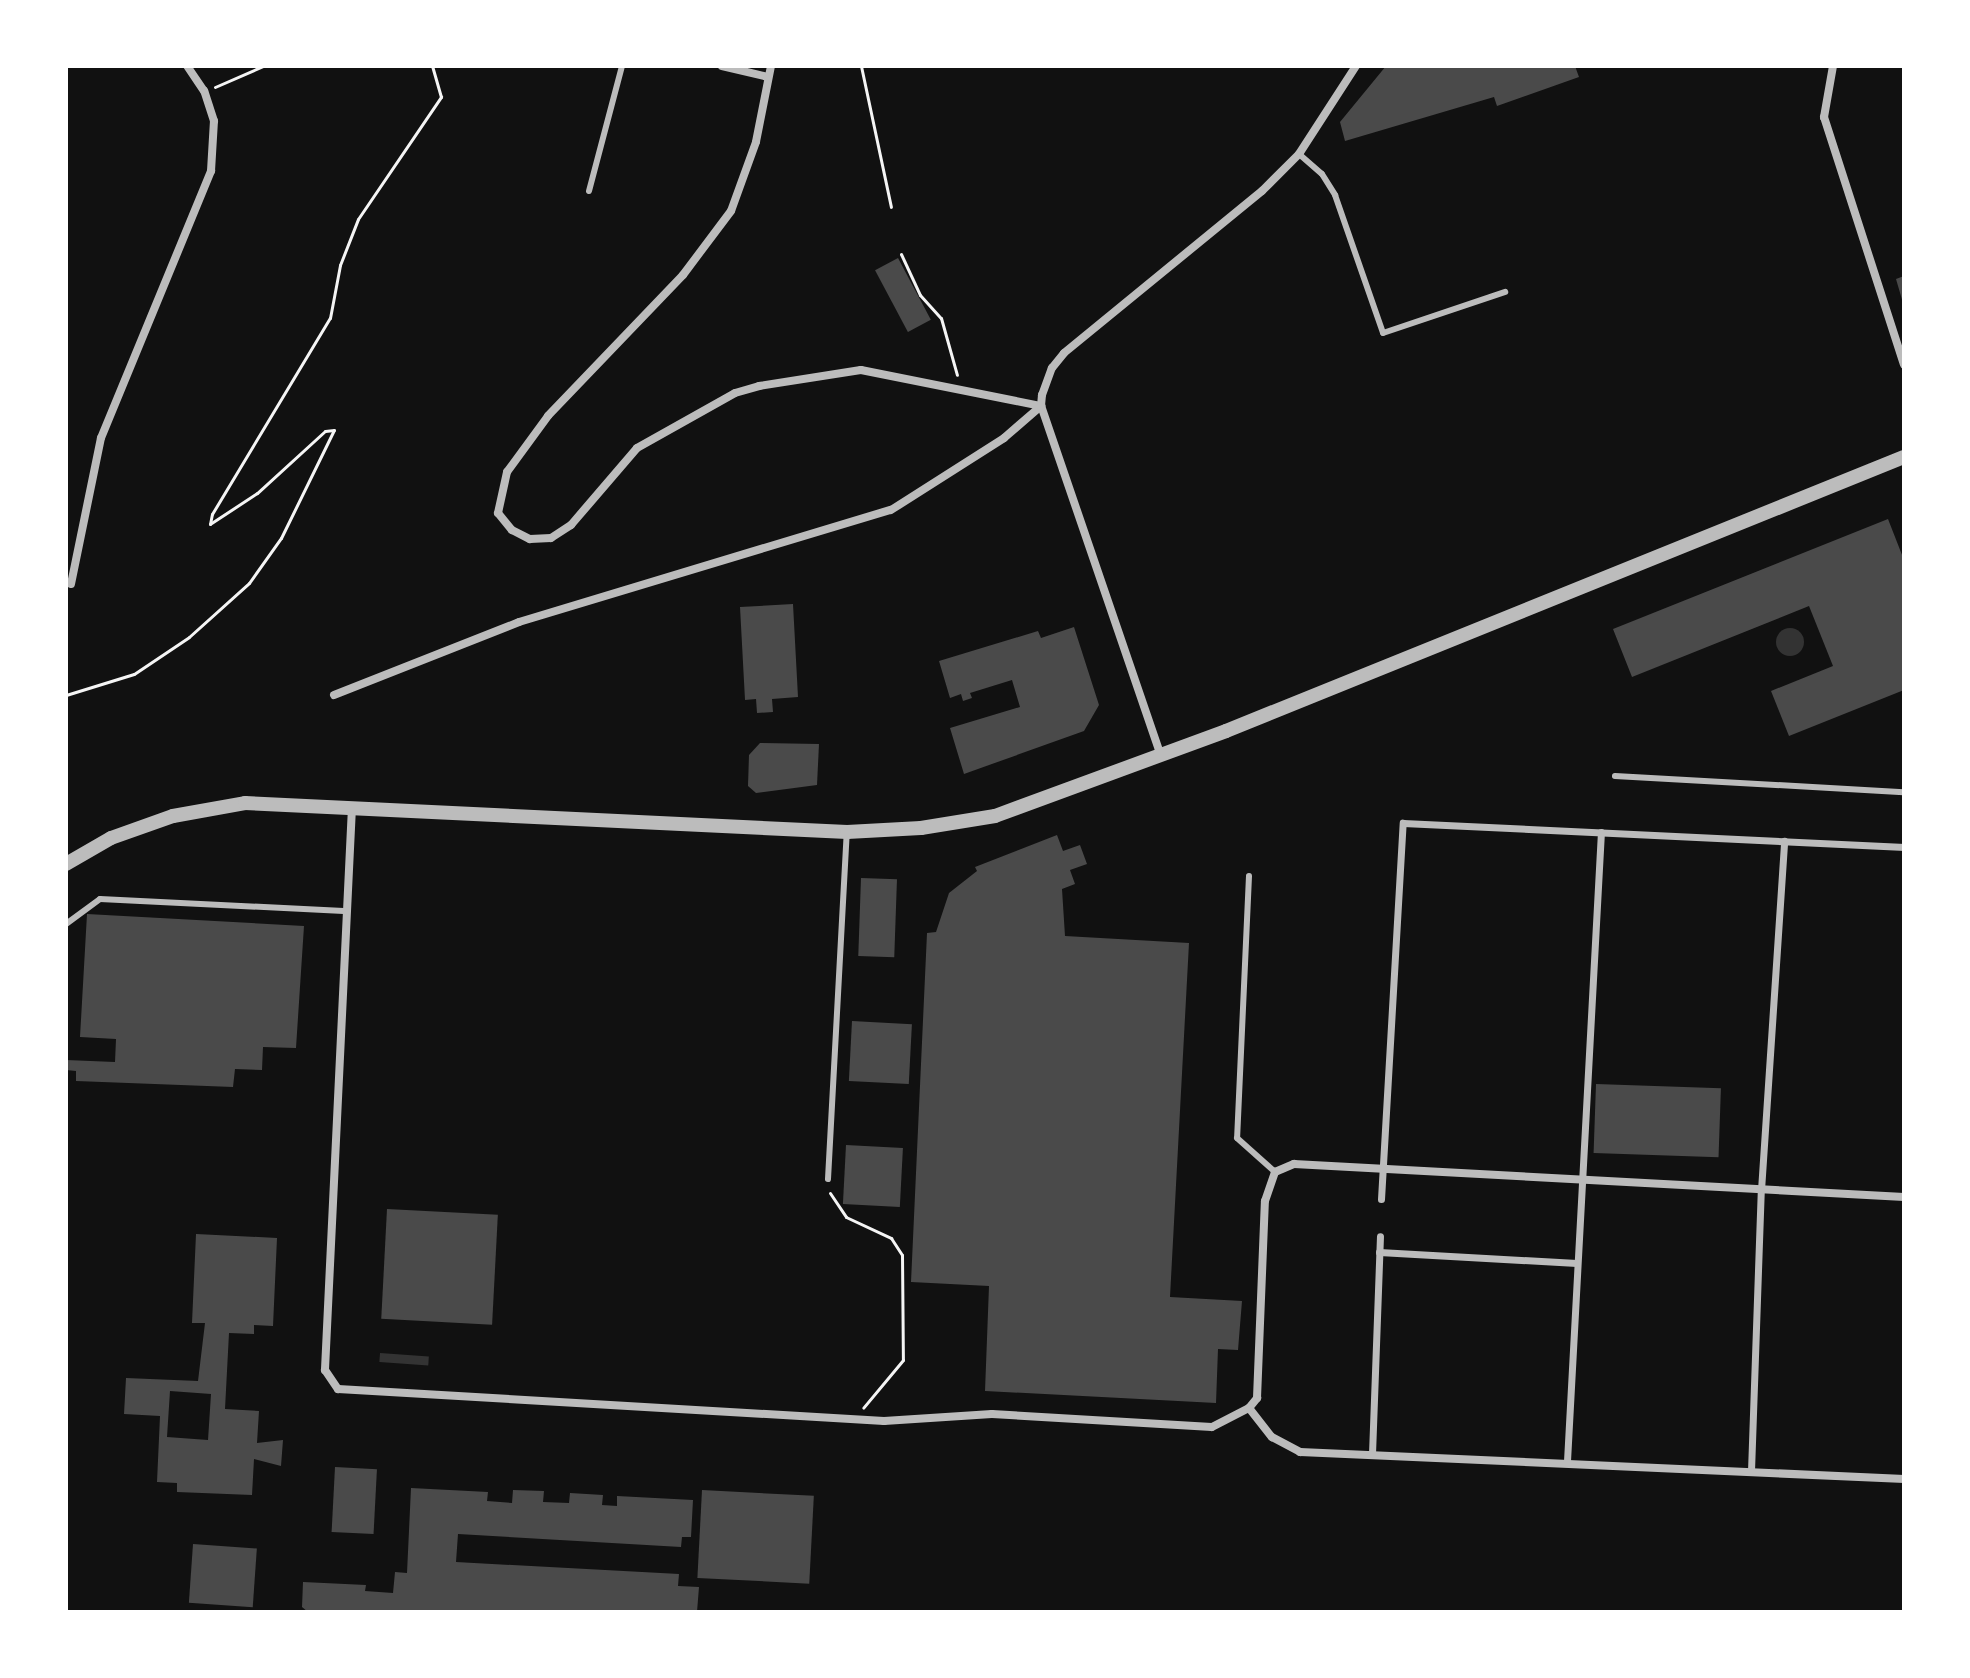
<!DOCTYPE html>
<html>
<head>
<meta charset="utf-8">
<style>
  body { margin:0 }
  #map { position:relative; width:1970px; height:1678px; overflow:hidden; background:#111; font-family:"Roboto Condensed",sans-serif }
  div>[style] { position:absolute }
  .water>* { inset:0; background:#333; transform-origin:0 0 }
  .round { border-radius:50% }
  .building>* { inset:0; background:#4a4a4a; transform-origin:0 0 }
  .path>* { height:3px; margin:-1.5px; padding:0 1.5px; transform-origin:1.5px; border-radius:1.5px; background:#f5f5f5 }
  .service>* { height:6px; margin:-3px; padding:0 3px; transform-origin:3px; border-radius:3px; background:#bcbcbc }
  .pedestrian>* { height:7px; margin:-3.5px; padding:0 3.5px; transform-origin:3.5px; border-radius:3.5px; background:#bcbcbc }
  .minor>* { height:8px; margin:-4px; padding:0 4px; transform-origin:4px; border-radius:4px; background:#bcbcbc }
  .tertiary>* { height:14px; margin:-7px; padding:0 7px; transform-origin:7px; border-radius:7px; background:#bcbcbc }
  span { translate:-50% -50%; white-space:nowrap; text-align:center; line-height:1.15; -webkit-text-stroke:6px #fff; paint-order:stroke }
  .frame { position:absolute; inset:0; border:68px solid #fff; pointer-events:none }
</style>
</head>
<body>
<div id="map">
  <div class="water">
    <div class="round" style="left:1776px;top:628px;width:28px;height:28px"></div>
    <div style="left:380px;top:1353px;width:49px;height:9px;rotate:4deg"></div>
  </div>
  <div class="building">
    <div style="clip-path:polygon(1386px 66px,1575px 66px,1579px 77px,1497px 106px,1494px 97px,1345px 141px,1340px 122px)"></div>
    <div style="left:898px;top:258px;width:70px;height:26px;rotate:62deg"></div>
    <div style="clip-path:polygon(1904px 276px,1904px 302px,1903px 303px,1896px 279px)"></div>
    <div style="clip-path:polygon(1888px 519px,1904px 560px,1904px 690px,1789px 736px,1771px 691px,1833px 666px,1809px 606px,1632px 677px,1613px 629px)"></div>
    <div style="clip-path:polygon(793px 604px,798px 697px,772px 699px,773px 712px,757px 713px,756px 699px,745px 700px,740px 607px)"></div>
    <div style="clip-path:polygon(1074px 627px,1099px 705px,1084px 731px,964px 774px,950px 728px,1020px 707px,1012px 680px,970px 693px,972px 698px,963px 701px,961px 694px,950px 698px,939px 661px,1038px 631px,1041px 638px)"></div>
    <div style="clip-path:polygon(760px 743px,819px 744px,817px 785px,756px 793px,748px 786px,749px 755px)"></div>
    <div style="clip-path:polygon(1057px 835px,1063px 851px,1080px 845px,1087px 864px,1070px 870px,1075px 884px,1062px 889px,1065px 936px,1189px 943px,1170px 1297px,1242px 1301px,1238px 1350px,1218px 1349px,1216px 1403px,985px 1391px,989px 1286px,911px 1282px,927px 933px,936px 932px,949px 893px,977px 871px,975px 867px)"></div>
    <div style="left:861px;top:878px;width:36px;height:78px;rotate:2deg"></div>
    <div style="clip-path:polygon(87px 914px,304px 926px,296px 1048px,263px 1047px,262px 1070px,235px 1069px,233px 1087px,76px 1081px,76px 1071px,66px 1070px,66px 1060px,115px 1062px,116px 1039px,80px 1037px)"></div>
    <div style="left:852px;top:1021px;width:60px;height:60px;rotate:3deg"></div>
    <div style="left:1596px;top:1084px;width:125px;height:69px;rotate:2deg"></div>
    <div style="left:846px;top:1145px;width:57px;height:59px;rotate:3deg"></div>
    <div style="left:387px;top:1209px;width:111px;height:110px;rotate:3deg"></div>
    <div style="clip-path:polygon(evenodd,196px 1234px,277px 1238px,273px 1326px,254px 1325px,254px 1334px,229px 1333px,225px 1409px,259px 1411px,257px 1443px,283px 1440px,281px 1466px,254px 1459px,252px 1495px,177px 1492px,177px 1483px,157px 1482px,160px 1416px,124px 1414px,126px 1378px,198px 1381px,205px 1323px,192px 1323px,196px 1234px,170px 1391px,211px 1394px,208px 1440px,167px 1437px,170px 1391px)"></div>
    <div style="left:335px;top:1467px;width:42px;height:65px;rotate:3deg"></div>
    <div style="clip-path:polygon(411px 1488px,488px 1492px,487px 1501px,512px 1503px,513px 1490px,544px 1491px,543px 1502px,569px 1503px,570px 1493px,603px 1495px,602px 1505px,617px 1506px,617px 1496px,693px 1500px,691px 1537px,682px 1537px,681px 1547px,458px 1534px,456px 1562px,679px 1574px,678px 1586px,699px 1587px,697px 1612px,308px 1612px,302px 1607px,303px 1582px,366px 1585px,365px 1591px,393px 1593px,395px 1572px,407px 1573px)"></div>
    <div style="left:702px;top:1490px;width:112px;height:88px;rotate:3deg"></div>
    <div style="left:193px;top:1544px;width:64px;height:59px;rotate:4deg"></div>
  </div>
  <div class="path">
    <div style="left:861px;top:66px;width:144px;rotate:78deg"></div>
    <div style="left:215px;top:87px;width:52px;rotate:-23.6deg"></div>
    <div style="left:901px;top:254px;width:45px;rotate:65.1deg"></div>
    <div style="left:920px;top:295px;width:31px;rotate:48deg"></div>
    <div style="left:941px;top:318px;width:59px;rotate:74.3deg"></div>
    <div style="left:66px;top:695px;width:71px;rotate:-17.2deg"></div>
    <div style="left:134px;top:674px;width:66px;rotate:-33.9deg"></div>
    <div style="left:189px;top:637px;width:81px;rotate:-42deg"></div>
    <div style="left:249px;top:583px;width:55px;rotate:-54.6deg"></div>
    <div style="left:281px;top:538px;width:120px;rotate:-63.9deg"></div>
    <div style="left:334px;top:430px;width:9px;rotate:174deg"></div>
    <div style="left:325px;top:431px;width:92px;rotate:137.6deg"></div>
    <div style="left:257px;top:493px;width:56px;rotate:146.6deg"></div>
    <div style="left:210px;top:524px;width:10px;rotate:-79deg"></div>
    <div style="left:212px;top:514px;width:229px;rotate:-59deg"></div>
    <div style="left:330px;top:318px;width:54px;rotate:-79.3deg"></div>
    <div style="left:340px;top:265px;width:49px;rotate:-68.6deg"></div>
    <div style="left:358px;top:219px;width:148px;rotate:-55.8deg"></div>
    <div style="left:441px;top:97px;width:32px;rotate:-106deg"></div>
    <div style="left:830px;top:1193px;width:29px;rotate:56deg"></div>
    <div style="left:846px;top:1217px;width:50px;rotate:25deg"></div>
    <div style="left:891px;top:1238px;width:20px;rotate:57deg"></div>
    <div style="left:902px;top:1255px;width:105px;rotate:89.5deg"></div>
    <div style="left:903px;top:1360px;width:62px;rotate:129.8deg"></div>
  </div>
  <div class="service">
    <div style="left:1299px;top:154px;width:30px;rotate:41deg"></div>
    <div style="left:1322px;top:174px;width:25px;rotate:58deg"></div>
    <div style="left:1335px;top:195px;width:146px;rotate:70.8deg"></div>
    <div style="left:1383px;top:333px;width:129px;rotate:-18.6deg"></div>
    <div style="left:589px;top:191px;width:129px;rotate:-75.2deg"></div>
    <div style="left:1615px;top:776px;width:289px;rotate:3.2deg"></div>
    <div style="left:1249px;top:876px;width:262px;rotate:92.6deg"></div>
    <div style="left:1237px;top:1138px;width:51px;rotate:41.8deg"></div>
    <div style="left:66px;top:924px;width:42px;rotate:-36.3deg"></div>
    <div style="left:100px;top:899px;width:244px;rotate:2.8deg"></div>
    <div style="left:828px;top:1179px;width:348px;rotate:-86.9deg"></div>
  </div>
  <div class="pedestrian">
    <div style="left:1381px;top:1199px;width:377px;rotate:-86.7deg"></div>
    <div style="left:1403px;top:823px;width:502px;rotate:2.74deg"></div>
    <div style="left:1379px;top:1252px;width:198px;rotate:3.2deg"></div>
    <div style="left:1372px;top:1454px;width:218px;rotate:-87.9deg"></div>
    <div style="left:1567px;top:1461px;width:630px;rotate:-86.91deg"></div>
    <div style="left:1751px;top:1471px;width:281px;rotate:-88deg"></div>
    <div style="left:1761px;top:1190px;width:350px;rotate:-86.2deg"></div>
  </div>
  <div class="minor">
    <div style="left:722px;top:66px;width:47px;rotate:13.4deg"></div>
    <div style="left:771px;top:66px;width:77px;rotate:101.2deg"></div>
    <div style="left:756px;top:142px;width:73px;rotate:109.9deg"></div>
    <div style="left:731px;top:211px;width:80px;rotate:126.9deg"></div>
    <div style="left:683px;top:275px;width:195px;rotate:133.8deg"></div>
    <div style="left:548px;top:416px;width:69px;rotate:126.2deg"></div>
    <div style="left:507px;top:472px;width:42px;rotate:102.4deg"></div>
    <div style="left:498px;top:513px;width:22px;rotate:51deg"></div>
    <div style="left:512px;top:530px;width:20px;rotate:27deg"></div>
    <div style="left:530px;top:539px;width:21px;rotate:-3deg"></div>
    <div style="left:551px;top:538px;width:24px;rotate:-33deg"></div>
    <div style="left:571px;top:525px;width:101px;rotate:-49.4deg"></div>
    <div style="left:637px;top:448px;width:112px;rotate:-29.3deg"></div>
    <div style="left:735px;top:393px;width:25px;rotate:-16deg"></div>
    <div style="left:759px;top:386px;width:103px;rotate:-8.9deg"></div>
    <div style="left:861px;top:370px;width:184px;rotate:11.3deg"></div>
    <div style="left:1833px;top:66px;width:52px;rotate:100deg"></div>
    <div style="left:1824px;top:117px;width:260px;rotate:72.1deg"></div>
    <div style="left:71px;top:584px;width:149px;rotate:-78.4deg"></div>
    <div style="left:101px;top:438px;width:289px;rotate:-67.6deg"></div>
    <div style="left:211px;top:171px;width:50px;rotate:-86.6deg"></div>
    <div style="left:214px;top:121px;width:32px;rotate:-108deg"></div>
    <div style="left:204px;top:91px;width:30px;rotate:-124deg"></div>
    <div style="left:334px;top:695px;width:199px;rotate:-21.5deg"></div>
    <div style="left:519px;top:622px;width:388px;rotate:-16.8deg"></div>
    <div style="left:891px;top:510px;width:134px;rotate:-32.5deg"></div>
    <div style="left:1004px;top:438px;width:49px;rotate:-40.9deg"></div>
    <div style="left:1161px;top:756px;width:370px;rotate:-108.9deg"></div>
    <div style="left:1041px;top:406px;width:11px;rotate:-85deg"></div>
    <div style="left:1042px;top:395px;width:29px;rotate:-70deg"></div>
    <div style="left:1052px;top:368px;width:19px;rotate:-51deg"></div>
    <div style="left:1064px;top:353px;width:256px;rotate:-39.3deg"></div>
    <div style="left:1262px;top:191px;width:52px;rotate:-45deg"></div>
    <div style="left:1299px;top:154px;width:105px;rotate:-57.1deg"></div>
    <div style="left:352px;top:807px;width:564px;rotate:92.75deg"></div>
    <div style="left:325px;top:1370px;width:23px;rotate:56deg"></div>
    <div style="left:338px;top:1389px;width:547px;rotate:3.35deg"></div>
    <div style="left:884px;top:1421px;width:108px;rotate:-3.7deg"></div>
    <div style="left:992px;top:1414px;width:220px;rotate:3.4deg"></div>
    <div style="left:1212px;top:1427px;width:42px;rotate:-27.2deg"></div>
    <div style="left:1249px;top:1408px;width:37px;rotate:52deg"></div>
    <div style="left:1272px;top:1437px;width:32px;rotate:28deg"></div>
    <div style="left:1300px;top:1452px;width:605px;rotate:2.56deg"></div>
    <div style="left:1249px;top:1408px;width:13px;rotate:-51deg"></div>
    <div style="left:1257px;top:1398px;width:197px;rotate:-87.7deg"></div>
    <div style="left:1265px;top:1201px;width:31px;rotate:-71deg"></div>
    <div style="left:1275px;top:1172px;width:21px;rotate:-23deg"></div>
    <div style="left:1294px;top:1164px;width:611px;rotate:3.1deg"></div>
  </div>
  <div class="tertiary">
    <div style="left:66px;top:864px;width:52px;rotate:-30deg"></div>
    <div style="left:111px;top:838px;width:66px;rotate:-19.5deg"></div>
    <div style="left:173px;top:816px;width:73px;rotate:-10.2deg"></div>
    <div style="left:245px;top:803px;width:603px;rotate:2.76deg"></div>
    <div style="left:847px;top:832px;width:74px;rotate:-3.1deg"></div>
    <div style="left:921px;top:828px;width:75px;rotate:-9.2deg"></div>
    <div style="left:995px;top:816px;width:246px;rotate:-20.2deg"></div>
    <div style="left:1226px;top:731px;width:731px;rotate:-22.01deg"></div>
  </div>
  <div class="frame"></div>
</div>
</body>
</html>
